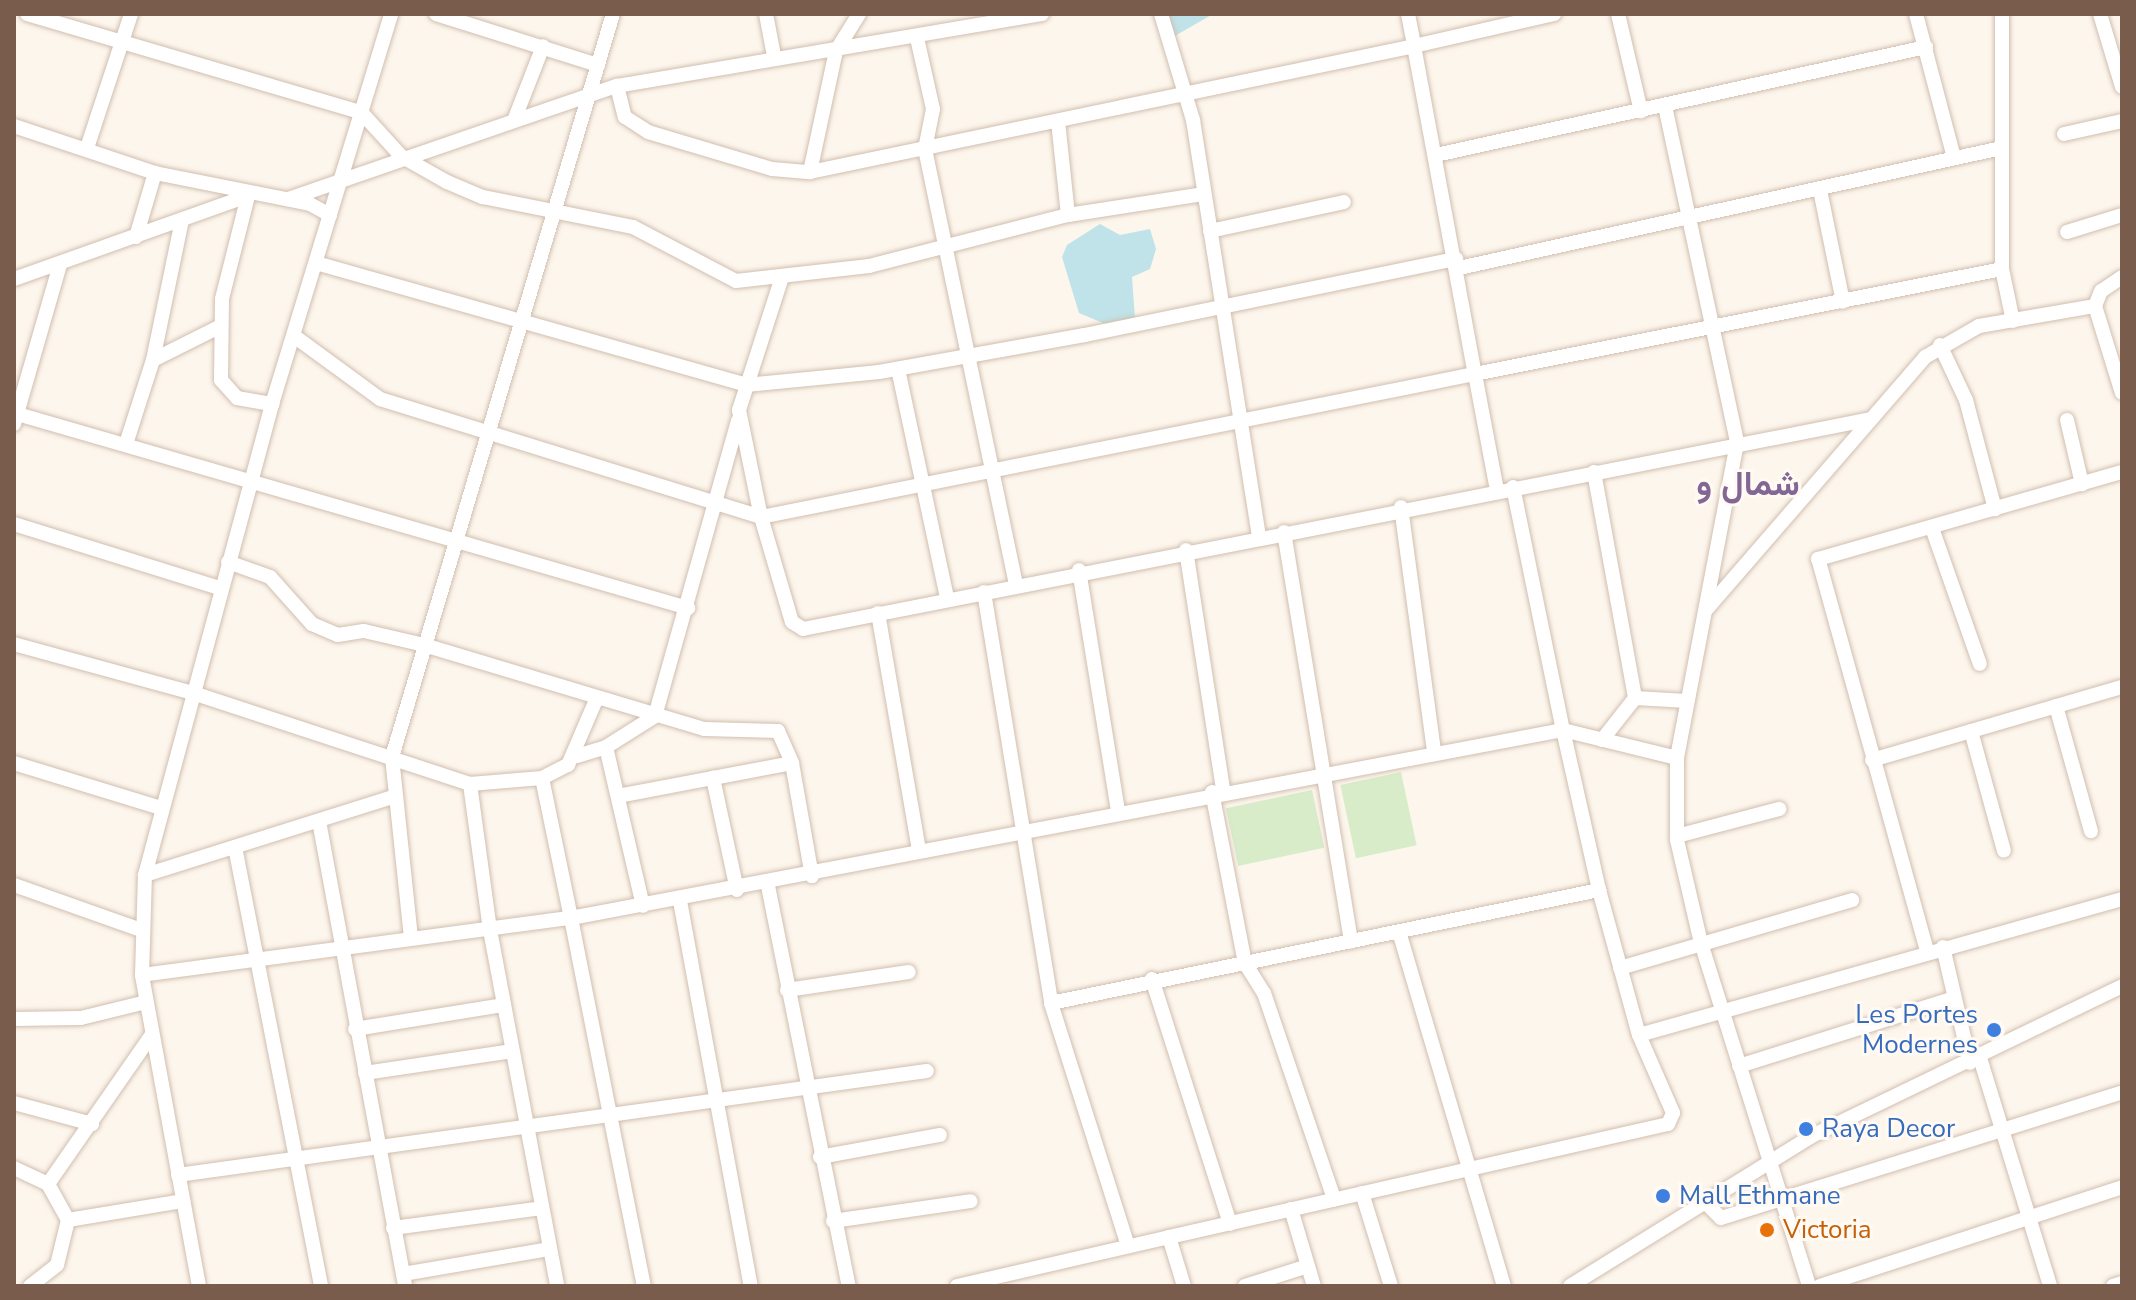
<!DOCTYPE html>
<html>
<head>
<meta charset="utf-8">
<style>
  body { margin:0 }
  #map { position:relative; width:2136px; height:1300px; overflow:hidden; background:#fdf6ec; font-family:"Nunito Sans",Vazirmatn,sans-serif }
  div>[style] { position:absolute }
  .green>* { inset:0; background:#d8ecc9; transform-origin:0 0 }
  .water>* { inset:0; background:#bfe3e8 }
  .roads { filter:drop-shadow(0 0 2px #d1beb0) drop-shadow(0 0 2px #d1beb0) }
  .minor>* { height:14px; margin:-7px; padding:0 7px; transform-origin:7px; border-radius:7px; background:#fff }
  .dots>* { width:22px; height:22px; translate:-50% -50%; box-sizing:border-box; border:4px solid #fffaf3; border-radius:50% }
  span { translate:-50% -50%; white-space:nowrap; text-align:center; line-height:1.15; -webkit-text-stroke:6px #fffaf3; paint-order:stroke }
  .shop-label { font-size:26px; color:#366cbe }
  .right { translate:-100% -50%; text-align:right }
  .left { translate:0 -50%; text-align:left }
  .food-label { font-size:26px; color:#c56008 }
  .district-label { font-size:34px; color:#846695; font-weight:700 }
  .frame { position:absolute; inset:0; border:16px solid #7a5c4d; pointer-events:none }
</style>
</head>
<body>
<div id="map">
  <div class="green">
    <div style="left:1401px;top:772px;width:75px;height:62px;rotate:78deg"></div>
    <div style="left:1312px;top:790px;width:59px;height:88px;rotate:78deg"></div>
  </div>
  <div class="water">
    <div style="clip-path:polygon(1164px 14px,1213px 14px,1173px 37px)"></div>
    <div style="clip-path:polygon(1100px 224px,1120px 235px,1150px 229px,1156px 249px,1150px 269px,1132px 277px,1135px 319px,1110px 326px,1079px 313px,1062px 257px,1067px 245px)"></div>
  </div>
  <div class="roads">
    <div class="minor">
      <div style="left:27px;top:14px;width:348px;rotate:16.4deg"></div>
      <div style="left:361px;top:112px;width:59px;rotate:47.7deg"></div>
      <div style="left:401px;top:156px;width:53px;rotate:29.5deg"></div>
      <div style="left:447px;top:182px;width:39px;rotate:23deg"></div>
      <div style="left:483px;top:197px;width:153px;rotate:11.3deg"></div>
      <div style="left:633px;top:227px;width:116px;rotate:27.7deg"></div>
      <div style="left:736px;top:281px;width:134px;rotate:-6.4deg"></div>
      <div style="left:869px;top:266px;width:205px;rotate:-14.4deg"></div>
      <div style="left:1068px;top:215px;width:94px;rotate:-96.1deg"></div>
      <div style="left:436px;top:14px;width:170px;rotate:17.5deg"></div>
      <div style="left:766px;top:14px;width:43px;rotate:79.2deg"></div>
      <div style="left:1161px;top:14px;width:111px;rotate:73.2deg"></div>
      <div style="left:1193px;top:120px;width:422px;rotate:81deg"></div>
      <div style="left:1408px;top:14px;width:33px;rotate:79deg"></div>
      <div style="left:1414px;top:46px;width:144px;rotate:-12.9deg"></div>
      <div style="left:1618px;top:14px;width:100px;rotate:76.7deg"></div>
      <div style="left:1916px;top:14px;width:149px;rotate:75.2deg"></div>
      <div style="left:2002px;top:14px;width:255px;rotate:90deg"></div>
      <div style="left:2002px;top:269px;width:53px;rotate:78.1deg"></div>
      <div style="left:2100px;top:14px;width:76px;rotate:73.2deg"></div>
      <div style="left:917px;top:38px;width:73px;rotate:77.3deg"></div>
      <div style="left:933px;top:109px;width:41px;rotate:101.3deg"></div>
      <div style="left:925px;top:149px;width:445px;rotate:78.2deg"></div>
      <div style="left:617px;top:86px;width:32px;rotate:76deg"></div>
      <div style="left:625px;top:117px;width:27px;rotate:33deg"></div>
      <div style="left:648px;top:132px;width:129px;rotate:16.6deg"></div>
      <div style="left:772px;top:169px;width:38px;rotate:5deg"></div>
      <div style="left:810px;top:172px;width:617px;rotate:-11.78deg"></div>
      <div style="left:1414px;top:46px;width:334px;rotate:79.5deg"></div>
      <div style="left:1475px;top:374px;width:537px;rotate:-11.27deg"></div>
      <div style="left:1665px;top:106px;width:345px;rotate:77.9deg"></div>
      <div style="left:1737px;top:443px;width:321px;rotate:100.8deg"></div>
      <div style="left:1677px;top:758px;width:82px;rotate:90deg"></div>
      <div style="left:1677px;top:840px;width:106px;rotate:76.9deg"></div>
      <div style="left:1701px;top:943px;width:360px;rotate:72.5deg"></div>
      <div style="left:515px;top:118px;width:77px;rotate:-68.7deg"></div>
      <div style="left:14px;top:126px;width:149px;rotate:18.4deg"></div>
      <div style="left:155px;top:173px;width:158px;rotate:11.3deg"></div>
      <div style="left:310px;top:204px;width:23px;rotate:29deg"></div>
      <div style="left:2064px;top:134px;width:59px;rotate:-12.6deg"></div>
      <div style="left:87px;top:148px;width:141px;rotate:-71.8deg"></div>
      <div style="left:1436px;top:155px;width:502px;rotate:-12.43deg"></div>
      <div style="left:810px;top:172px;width:124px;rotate:-77.9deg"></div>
      <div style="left:836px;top:51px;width:44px;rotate:-58.1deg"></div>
      <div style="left:1820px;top:190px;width:114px;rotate:78.4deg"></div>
      <div style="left:248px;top:196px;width:106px;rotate:104.2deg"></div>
      <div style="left:222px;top:299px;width:81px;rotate:90.7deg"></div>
      <div style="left:221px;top:380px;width:24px;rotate:48deg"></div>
      <div style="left:237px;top:398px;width:36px;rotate:10deg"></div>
      <div style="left:288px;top:199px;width:348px;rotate:-19deg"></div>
      <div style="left:617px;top:86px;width:431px;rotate:-9.6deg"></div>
      <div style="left:1068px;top:215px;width:138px;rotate:-8.8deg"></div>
      <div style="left:1210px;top:231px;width:137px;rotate:-12.2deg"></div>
      <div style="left:2067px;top:232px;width:58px;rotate:-17.2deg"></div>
      <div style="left:136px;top:237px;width:67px;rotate:-73.5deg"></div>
      <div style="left:316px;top:263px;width:447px;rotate:15.8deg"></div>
      <div style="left:746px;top:385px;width:134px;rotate:-5.6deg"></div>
      <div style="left:879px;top:372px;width:209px;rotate:-10.2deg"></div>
      <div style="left:1085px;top:335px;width:379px;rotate:-11.6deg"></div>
      <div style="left:1459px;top:268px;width:555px;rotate:-12.48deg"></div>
      <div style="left:782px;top:277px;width:140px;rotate:107.9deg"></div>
      <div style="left:739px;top:410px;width:109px;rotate:78.4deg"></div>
      <div style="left:761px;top:517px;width:728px;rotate:-11.33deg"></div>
      <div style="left:1475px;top:374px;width:118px;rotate:79.3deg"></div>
      <div style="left:2122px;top:277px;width:25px;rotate:146deg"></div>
      <div style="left:2101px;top:291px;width:16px;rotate:112deg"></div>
      <div style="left:2095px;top:306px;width:91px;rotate:72.8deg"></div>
      <div style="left:14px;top:279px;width:247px;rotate:-19.6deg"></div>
      <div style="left:294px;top:336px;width:107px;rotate:36.2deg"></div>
      <div style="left:380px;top:399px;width:399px;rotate:17.2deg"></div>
      <div style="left:761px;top:517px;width:109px;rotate:73.6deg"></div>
      <div style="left:792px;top:622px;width:13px;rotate:32deg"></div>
      <div style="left:803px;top:629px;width:1088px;rotate:-11.12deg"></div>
      <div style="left:1940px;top:345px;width:61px;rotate:64.7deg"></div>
      <div style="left:1966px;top:400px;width:113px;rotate:75.1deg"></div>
      <div style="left:153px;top:360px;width:143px;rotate:-78.3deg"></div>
      <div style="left:898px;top:369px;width:233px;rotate:77.9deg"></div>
      <div style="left:14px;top:413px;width:702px;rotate:16.14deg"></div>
      <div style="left:2067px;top:420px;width:66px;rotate:76.8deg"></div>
      <div style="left:14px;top:424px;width:166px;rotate:-73.9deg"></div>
      <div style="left:126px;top:444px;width:88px;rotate:-72.2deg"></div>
      <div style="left:153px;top:360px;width:76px;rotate:-26.6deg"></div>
      <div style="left:1594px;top:472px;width:230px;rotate:79.7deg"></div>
      <div style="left:1635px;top:698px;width:52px;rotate:3.3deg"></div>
      <div style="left:1513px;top:487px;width:248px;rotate:78.4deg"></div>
      <div style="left:1563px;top:730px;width:117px;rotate:13.8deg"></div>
      <div style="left:1401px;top:507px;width:246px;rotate:82.3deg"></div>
      <div style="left:14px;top:524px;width:216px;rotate:17.3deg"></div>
      <div style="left:1932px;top:528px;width:144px;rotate:70.6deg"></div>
      <div style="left:1284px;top:532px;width:415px;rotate:80.7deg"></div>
      <div style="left:1186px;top:550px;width:243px;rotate:81.2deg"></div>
      <div style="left:228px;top:562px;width:45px;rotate:19.7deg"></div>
      <div style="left:270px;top:577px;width:63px;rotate:48.2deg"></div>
      <div style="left:312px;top:624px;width:28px;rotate:23deg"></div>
      <div style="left:338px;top:635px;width:26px;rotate:-9deg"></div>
      <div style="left:364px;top:631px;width:62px;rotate:13.1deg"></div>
      <div style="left:424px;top:645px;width:292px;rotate:16.7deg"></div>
      <div style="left:704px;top:729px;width:74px;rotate:1.5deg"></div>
      <div style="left:778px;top:731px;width:35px;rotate:66deg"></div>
      <div style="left:792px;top:763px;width:115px;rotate:80deg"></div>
      <div style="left:1079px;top:570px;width:245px;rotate:80.8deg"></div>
      <div style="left:984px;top:592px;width:416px;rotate:80.7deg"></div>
      <div style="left:1706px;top:610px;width:335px;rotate:-49.1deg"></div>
      <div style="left:1925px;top:357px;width:62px;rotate:-29.9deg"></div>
      <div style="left:1979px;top:326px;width:118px;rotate:-9.8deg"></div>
      <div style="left:878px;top:613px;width:242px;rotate:80.2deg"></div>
      <div style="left:14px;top:644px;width:186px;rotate:15.3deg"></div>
      <div style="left:193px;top:693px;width:292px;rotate:18.2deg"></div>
      <div style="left:470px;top:784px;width:72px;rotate:-4.8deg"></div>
      <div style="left:542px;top:778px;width:29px;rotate:-27deg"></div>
      <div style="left:568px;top:765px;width:71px;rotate:-66.7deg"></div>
      <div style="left:2056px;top:706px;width:130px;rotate:74.4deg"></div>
      <div style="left:1971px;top:731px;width:124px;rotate:74.6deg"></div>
      <div style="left:1602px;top:740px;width:53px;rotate:-51.8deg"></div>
      <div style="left:606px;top:747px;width:163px;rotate:76.9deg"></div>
      <div style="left:577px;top:756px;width:30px;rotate:-17deg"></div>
      <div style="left:606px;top:747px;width:58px;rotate:-32.3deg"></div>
      <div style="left:655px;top:716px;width:307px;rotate:-74.3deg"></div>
      <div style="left:1872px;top:760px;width:260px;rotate:-16.3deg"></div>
      <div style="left:14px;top:763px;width:151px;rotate:17deg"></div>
      <div style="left:542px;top:778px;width:143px;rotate:78.3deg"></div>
      <div style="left:571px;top:918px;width:1010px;rotate:-10.73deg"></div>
      <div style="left:1563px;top:730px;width:164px;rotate:77.3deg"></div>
      <div style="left:470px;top:784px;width:147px;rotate:82.2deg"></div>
      <div style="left:490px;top:930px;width:362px;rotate:79.3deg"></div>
      <div style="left:1212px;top:792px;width:174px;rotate:79.1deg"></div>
      <div style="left:1245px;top:963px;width:36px;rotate:58deg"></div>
      <div style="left:1264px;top:993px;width:218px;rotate:71.2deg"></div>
      <div style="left:618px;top:796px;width:97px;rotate:-10.7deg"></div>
      <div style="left:319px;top:821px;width:473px;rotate:79.5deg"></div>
      <div style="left:1677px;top:836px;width:106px;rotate:-14.8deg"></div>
      <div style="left:235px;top:847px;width:447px;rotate:78.9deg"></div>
      <div style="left:145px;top:875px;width:263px;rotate:-17.5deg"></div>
      <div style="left:14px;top:885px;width:132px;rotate:19.5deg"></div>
      <div style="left:768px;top:886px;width:408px;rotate:78.6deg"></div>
      <div style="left:737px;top:890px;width:115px;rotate:-102.1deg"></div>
      <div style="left:713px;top:778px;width:80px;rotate:-10.8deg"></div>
      <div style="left:680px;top:901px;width:391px;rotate:79.6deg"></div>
      <div style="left:1400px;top:935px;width:366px;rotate:73.5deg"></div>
      <div style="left:411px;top:938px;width:182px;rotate:-96deg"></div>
      <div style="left:392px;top:757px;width:775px;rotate:-73.44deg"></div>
      <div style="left:1943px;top:947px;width:119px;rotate:76.9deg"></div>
      <div style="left:1927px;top:951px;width:407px;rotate:-105.5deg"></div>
      <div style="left:1818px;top:559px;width:316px;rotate:-16deg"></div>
      <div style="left:1620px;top:968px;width:242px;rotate:-16.3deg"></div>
      <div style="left:142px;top:975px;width:433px;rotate:-7.6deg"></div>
      <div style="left:571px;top:918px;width:375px;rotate:78.8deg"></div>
      <div style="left:1152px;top:979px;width:257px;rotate:72.3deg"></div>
      <div style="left:787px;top:990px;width:123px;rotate:-8.4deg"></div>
      <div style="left:14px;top:1019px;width:67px;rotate:-0.9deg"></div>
      <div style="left:81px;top:1018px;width:67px;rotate:-13.8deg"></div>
      <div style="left:355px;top:1029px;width:151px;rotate:-9.2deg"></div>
      <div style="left:1639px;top:1035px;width:502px;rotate:-15.73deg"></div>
      <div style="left:1980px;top:1058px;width:239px;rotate:72.9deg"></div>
      <div style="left:1739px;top:1066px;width:226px;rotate:-17.5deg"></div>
      <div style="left:365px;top:1073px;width:149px;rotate:-8.5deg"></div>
      <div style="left:14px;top:1103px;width:81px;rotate:15.1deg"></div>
      <div style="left:820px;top:1157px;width:122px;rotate:-10.4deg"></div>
      <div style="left:14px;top:1168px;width:38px;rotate:25deg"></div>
      <div style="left:48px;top:1184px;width:41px;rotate:60.9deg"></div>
      <div style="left:68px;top:1220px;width:46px;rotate:103.7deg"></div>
      <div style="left:57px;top:1265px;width:34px;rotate:142deg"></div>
      <div style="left:178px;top:1175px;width:756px;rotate:-7.91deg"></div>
      <div style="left:48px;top:1184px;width:180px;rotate:-55.2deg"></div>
      <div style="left:1362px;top:1193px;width:97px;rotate:72.7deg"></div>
      <div style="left:1703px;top:1200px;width:25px;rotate:45deg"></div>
      <div style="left:1721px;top:1218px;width:420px;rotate:-17.4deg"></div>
      <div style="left:1291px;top:1209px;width:80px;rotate:73.4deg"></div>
      <div style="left:68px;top:1220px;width:117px;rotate:-9.4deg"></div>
      <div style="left:833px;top:1221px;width:139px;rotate:-8.2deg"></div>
      <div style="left:393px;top:1228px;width:150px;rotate:-7.6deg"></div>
      <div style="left:1128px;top:1246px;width:255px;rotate:-107.6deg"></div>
      <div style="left:1051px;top:1003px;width:560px;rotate:-11.65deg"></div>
      <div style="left:1599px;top:890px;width:150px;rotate:74.6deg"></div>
      <div style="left:1639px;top:1035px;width:85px;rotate:66.4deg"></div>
      <div style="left:1673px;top:1113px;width:12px;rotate:114deg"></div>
      <div style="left:1668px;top:1124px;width:512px;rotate:167.24deg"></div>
      <div style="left:403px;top:1274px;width:149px;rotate:-9.7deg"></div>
      <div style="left:199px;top:1286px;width:316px;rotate:-100.4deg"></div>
      <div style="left:142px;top:975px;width:100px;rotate:-88.3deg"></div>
      <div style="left:145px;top:875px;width:488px;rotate:-74.9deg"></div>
      <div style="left:272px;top:404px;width:408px;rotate:-73deg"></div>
      <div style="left:957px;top:1286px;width:218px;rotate:-13deg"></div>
      <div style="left:1169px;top:1237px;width:51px;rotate:73deg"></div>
      <div style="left:1245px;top:1286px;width:66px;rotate:-17.6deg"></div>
      <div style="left:1570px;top:1286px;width:285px;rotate:-31.8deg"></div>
      <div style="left:1812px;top:1136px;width:344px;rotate:-25.8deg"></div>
      <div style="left:1820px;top:1286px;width:318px;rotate:-18.1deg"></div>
      <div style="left:2113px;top:1286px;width:9px;rotate:-18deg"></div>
    </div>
  </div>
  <div class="dots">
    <div style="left:1994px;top:1030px;background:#3f7fe0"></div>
    <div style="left:1806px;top:1129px;background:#3f7fe0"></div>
    <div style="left:1663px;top:1196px;background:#3f7fe0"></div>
    <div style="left:1767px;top:1230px;background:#e8710a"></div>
  </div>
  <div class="shop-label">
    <span class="right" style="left:1978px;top:1030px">Les Portes<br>Modernes</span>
    <span class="left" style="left:1822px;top:1129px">Raya Decor</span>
    <span class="left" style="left:1679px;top:1196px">Mall Ethmane</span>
  </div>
  <div class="food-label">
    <span class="left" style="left:1783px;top:1230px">Victoria</span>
  </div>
  <div class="district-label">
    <span style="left:1748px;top:485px">شمال و</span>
  </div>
  <div class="frame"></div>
</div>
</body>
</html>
